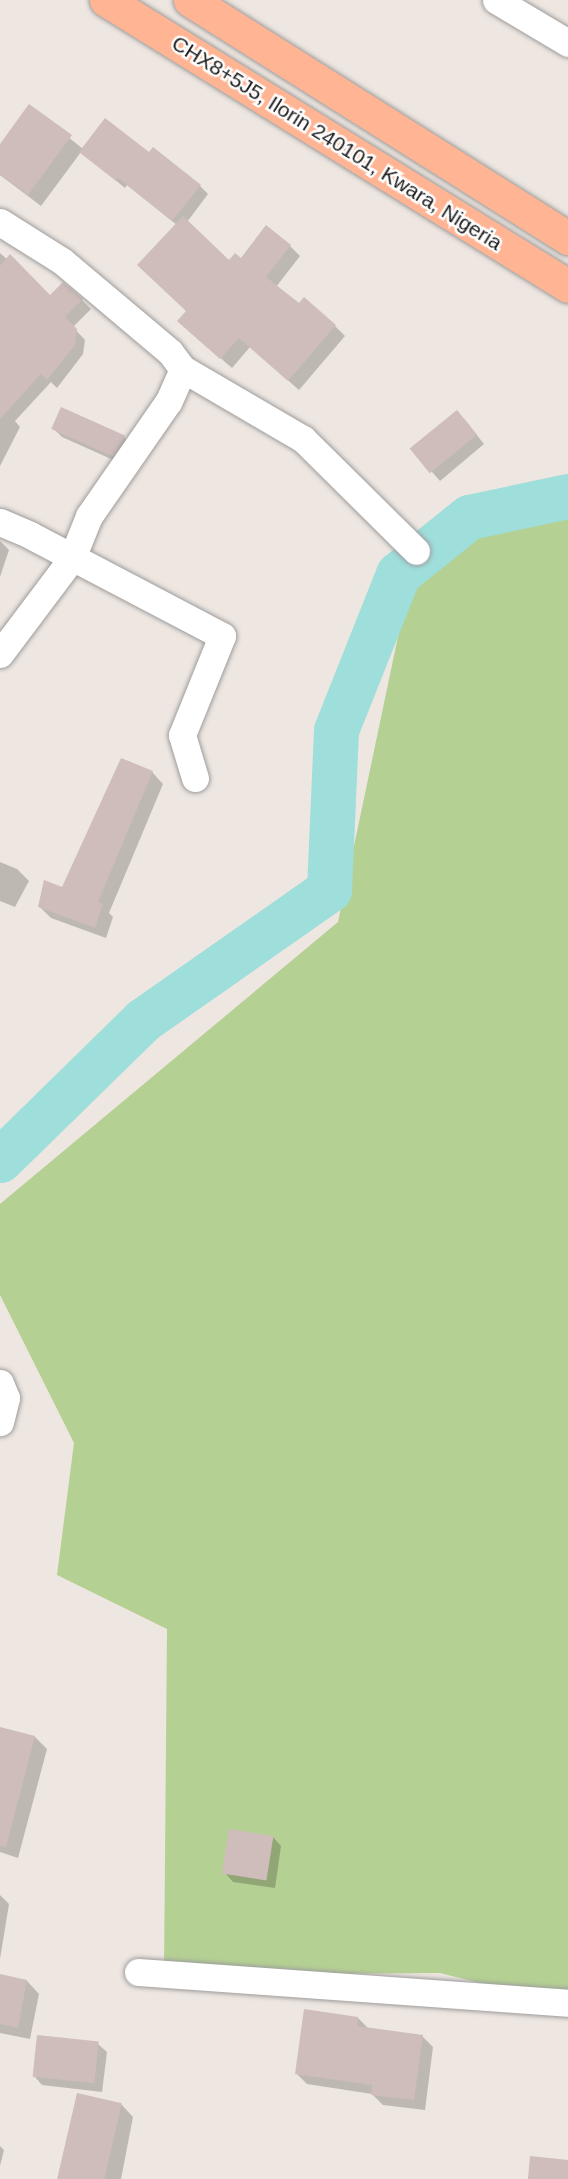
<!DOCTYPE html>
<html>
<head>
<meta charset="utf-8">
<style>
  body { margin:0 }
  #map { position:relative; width:568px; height:2179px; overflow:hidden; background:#eee6e0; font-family:Arial,sans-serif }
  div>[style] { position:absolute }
  .forest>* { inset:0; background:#b5d093 }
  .shadow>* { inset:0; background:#0003 }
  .river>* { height:45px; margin:-22.5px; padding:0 22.5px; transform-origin:22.5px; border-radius:22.5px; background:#9ededb }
  .building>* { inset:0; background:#cebdba; transform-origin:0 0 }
  .roads { filter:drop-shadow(0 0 2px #9d9d9d) drop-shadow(0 0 2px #9d9d9d) }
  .minor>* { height:27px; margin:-13.5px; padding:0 13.5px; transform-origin:13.5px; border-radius:13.5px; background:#fff }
  .primary>* { height:33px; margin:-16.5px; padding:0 16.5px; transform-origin:16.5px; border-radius:16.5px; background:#ffb494 }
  span { translate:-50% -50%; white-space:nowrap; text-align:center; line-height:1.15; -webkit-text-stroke:5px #fff; paint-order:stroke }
  .street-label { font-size:21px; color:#1c1c1c }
</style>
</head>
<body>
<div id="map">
  <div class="forest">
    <div style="clip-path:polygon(568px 505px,568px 2005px,440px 1973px,164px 1975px,167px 1629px,57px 1575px,74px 1443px,0 1295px,0 1204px,338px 922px,416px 551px)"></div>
  </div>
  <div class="shadow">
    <div style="clip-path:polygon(30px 106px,83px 149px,150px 154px,200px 186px,208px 194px,187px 222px,229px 262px,290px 246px,300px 256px,276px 287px,299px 305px,335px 326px,345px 336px,299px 390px,250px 347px,232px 368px,189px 331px,177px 225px,127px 185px,125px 188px,81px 152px,41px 206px,0 175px,0 147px)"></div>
    <div style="clip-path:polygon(0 253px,50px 297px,82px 300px,91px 309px,73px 327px,85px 340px,83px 354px,57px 388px,51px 382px,15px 421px,20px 427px,0 466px)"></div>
    <div style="clip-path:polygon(61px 409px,124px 437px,133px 446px,120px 463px,62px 437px,53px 428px)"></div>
    <div style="clip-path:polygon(465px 420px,484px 444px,440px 481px,412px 449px)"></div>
    <div style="clip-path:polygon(0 541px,9px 550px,0 577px)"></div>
    <div style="clip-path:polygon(152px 772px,163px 784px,109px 913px,113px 917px,106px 938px,51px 918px,40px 907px,63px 889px)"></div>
    <div style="clip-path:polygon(0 862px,17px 869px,29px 881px,15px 907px,0 901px)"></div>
    <div style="clip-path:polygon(0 1729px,35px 1737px,47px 1749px,18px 1858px,0 1852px)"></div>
    <div style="clip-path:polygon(273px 1837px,281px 1846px,275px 1888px,233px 1882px,225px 1873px)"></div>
    <div style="clip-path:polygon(0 1895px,9px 1904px,0 1959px)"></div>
    <div style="clip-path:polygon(0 1976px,27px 1981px,39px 1994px,30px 2039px,0 2033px)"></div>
    <div style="clip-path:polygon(358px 2018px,369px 2029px,422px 2036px,433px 2047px,425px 2110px,383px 2105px,372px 2094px,307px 2084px,296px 2073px)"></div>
    <div style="clip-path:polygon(98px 2044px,107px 2052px,102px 2092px,42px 2085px,34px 2076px)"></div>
    <div style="clip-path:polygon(121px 2104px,133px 2117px,121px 2179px,61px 2179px)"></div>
    <div style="clip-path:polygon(0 2146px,4px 2150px,0 2166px)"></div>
  </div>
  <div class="river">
    <div style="left:0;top:1160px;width:200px;rotate:-44.4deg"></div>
    <div style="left:143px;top:1020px;width:227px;rotate:-35deg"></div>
    <div style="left:329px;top:890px;width:160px;rotate:-87.5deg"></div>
    <div style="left:336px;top:730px;width:168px;rotate:-68.3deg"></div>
    <div style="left:398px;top:574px;width:91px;rotate:-38.8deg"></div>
    <div style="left:469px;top:517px;width:101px;rotate:-12deg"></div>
  </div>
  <div class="building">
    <div style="clip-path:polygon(29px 104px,72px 135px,28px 195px,0 174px,0 144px)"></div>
    <div style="clip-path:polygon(105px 118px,149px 152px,153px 147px,201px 185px,172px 221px,118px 178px,116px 181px,79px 152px)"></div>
    <div style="clip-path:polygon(183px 216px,229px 260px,235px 253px,241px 258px,266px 225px,291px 245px,266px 277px,299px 303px,304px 297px,336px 325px,288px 381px,239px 338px,220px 359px,177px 321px,186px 311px,137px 265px)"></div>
    <div style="clip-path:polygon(10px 254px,50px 295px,63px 282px,83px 299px,65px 317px,77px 329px,75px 345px,47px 380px,41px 374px,0 419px,0 266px)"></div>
    <div style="left:61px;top:407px;width:70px;height:24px;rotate:24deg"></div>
    <div style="left:457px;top:410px;width:32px;height:61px;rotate:51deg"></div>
    <div style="clip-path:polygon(121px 758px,153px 771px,98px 902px,103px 904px,95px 928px,38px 907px,44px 880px,62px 887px)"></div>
    <div style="clip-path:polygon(0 1727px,35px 1736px,6px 1847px,0 1846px)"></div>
    <div style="left:229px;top:1829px;width:45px;height:45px;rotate:9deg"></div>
    <div style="clip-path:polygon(0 1974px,27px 1980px,18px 2028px,0 2024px)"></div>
    <div style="clip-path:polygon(304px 2009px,358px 2017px,357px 2026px,423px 2035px,414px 2100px,371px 2095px,372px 2085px,295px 2074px)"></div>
    <div style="left:37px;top:2035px;width:62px;height:42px;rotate:6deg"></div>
    <div style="left:77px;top:2093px;width:46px;height:88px;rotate:13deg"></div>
    <div style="clip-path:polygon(530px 2156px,568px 2160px,568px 2179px,528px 2179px)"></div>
  </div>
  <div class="roads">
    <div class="minor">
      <div style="left:496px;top:0;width:84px;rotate:30.8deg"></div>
      <div style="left:0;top:222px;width:73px;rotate:32.2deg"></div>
      <div style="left:62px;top:261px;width:141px;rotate:40.1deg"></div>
      <div style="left:170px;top:352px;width:21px;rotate:53deg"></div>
      <div style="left:183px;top:369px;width:36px;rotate:114deg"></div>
      <div style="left:168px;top:402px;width:139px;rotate:124.7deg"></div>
      <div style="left:89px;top:516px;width:45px;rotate:112deg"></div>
      <div style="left:72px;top:558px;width:120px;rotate:126.9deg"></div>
      <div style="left:183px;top:369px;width:139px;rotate:30.3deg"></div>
      <div style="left:303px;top:439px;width:159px;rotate:44.7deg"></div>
      <div style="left:0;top:522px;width:33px;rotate:23deg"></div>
      <div style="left:30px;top:535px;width:217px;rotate:27.7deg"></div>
      <div style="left:222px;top:636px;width:107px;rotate:112deg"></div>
      <div style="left:182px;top:735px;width:45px;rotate:73.2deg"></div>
      <div style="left:0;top:1383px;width:16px;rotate:68deg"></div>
      <div style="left:6px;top:1398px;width:25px;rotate:104deg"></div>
      <div style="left:138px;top:1972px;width:431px;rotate:4.1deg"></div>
    </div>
    <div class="primary">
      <div style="left:106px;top:0;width:543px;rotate:31.76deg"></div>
      <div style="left:190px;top:0;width:447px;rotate:32.2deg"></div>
    </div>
  </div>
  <div class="street-label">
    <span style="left:337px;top:143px;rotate:32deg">CHX8+5J5, Ilorin 240101, Kwara, Nigeria</span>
  </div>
</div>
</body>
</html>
